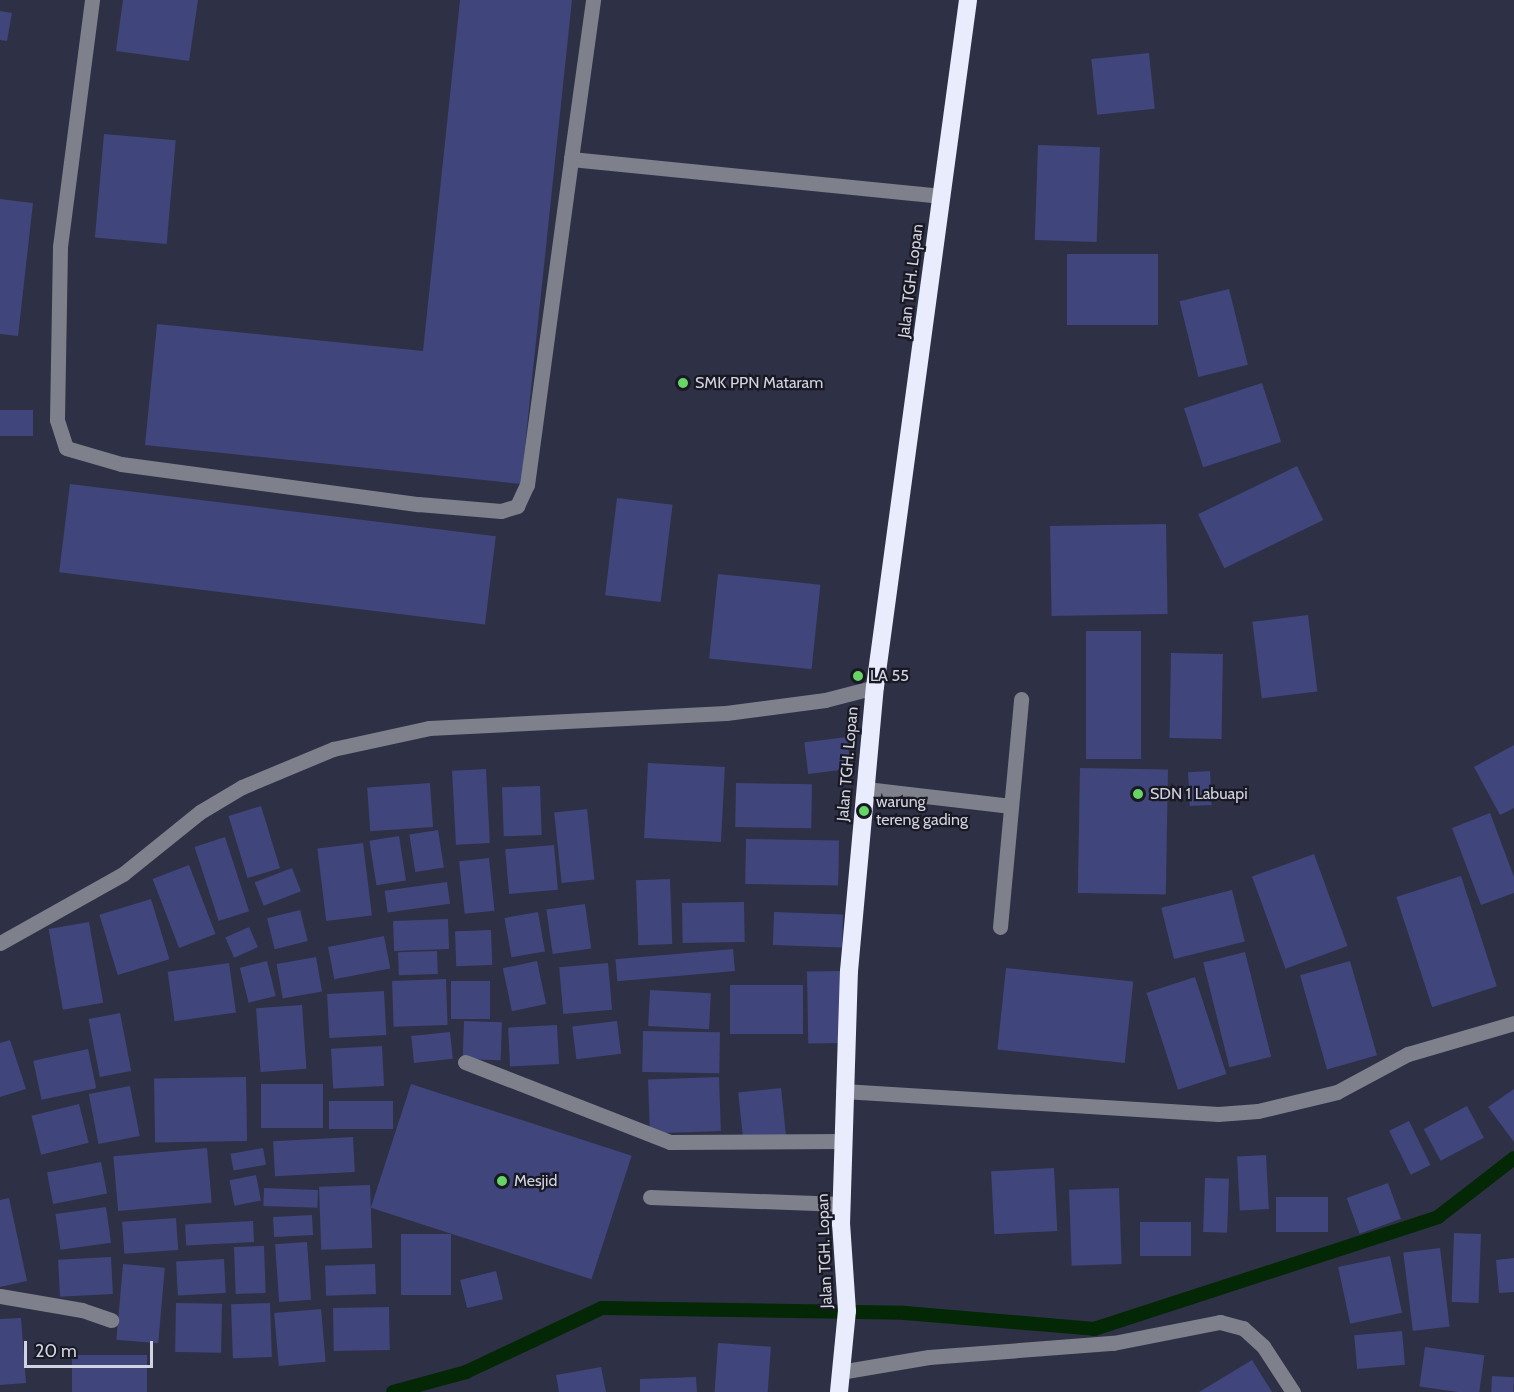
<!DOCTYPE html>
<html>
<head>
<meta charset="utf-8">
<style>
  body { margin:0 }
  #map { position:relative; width:1514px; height:1392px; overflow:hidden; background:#2e3045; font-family:Cabin,sans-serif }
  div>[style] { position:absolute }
  .stream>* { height:14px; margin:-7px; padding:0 7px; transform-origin:7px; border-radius:7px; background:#042805 }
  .building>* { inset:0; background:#40457b; transform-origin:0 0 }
  .minor>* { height:15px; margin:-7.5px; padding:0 7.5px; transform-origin:7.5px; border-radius:7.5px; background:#7e808b }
  .highway>* { height:18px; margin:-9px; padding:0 9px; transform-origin:9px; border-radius:9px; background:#e9ecfd }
  .dots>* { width:16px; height:16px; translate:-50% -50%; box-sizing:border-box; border:3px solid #181923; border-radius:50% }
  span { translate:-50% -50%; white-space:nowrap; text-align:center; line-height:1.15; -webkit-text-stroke:4.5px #181923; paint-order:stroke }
  .street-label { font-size:16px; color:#d1d3e1 }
  .poi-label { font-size:16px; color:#d1d3e1 }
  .left { translate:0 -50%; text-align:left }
  .scale { position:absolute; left:24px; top:1341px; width:129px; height:27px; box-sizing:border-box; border:3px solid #d1d3e1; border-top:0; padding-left:8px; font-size:18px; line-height:21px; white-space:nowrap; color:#d1d3e1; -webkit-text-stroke:4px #181923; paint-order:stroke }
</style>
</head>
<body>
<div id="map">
  <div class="stream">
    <div style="left:393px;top:1392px;width:76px;rotate:-15.3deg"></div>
    <div style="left:466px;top:1372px;width:150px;rotate:-25.2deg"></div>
    <div style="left:602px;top:1308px;width:303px;rotate:0.9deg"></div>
    <div style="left:905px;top:1313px;width:190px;rotate:4.8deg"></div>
    <div style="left:1094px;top:1329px;width:362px;rotate:-18deg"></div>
    <div style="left:1438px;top:1217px;width:96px;rotate:-37.8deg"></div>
  </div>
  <div class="building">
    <div style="clip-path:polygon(123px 0,198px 0,189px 61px,116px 51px)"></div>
    <div style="clip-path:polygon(460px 0,572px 0,521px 484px,145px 445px,157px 324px,423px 351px)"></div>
    <div style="clip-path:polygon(0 11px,12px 13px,7px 41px,0 40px)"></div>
    <div style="left:1149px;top:53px;width:56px;height:58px;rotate:84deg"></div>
    <div style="left:104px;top:134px;width:72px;height:104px;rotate:5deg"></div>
    <div style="left:1038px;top:145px;width:62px;height:95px;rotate:2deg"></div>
    <div style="clip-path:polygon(0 199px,33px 203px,18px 336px,0 334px)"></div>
    <div style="left:1067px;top:254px;width:91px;height:71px"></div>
    <div style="left:1229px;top:289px;width:78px;height:51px;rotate:76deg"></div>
    <div style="left:1262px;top:383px;width:62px;height:82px;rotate:72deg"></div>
    <div style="left:0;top:410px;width:33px;height:26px"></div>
    <div style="left:1297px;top:466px;width:60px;height:110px;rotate:64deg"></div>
    <div style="left:70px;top:484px;width:429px;height:89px;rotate:7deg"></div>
    <div style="left:617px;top:498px;width:56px;height:98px;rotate:7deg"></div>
    <div style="left:1166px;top:524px;width:90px;height:116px;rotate:89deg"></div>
    <div style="left:718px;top:574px;width:103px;height:85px;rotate:6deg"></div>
    <div style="left:1308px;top:615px;width:77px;height:56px;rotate:83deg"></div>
    <div style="left:1086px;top:631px;width:55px;height:128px"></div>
    <div style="left:1171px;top:653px;width:52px;height:85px;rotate:1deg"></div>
    <div style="left:847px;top:737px;width:32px;height:43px;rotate:83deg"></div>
    <div style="clip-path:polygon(1514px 745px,1514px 808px,1500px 815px,1474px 767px)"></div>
    <div style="left:648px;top:763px;width:77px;height:75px;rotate:3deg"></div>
    <div style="left:1080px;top:768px;width:88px;height:125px;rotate:1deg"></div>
    <div style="left:486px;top:769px;width:74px;height:34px;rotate:87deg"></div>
    <div style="left:1210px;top:771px;width:34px;height:22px;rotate:87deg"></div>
    <div style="left:430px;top:783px;width:44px;height:63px;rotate:86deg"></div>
    <div style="left:736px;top:783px;width:76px;height:44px;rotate:1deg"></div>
    <div style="left:540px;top:786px;width:49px;height:38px;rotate:88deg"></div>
    <div style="left:261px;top:806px;width:65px;height:34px;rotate:73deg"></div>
    <div style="left:587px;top:809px;width:71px;height:33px;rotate:84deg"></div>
    <div style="clip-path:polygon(1490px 813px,1514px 877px,1514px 893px,1481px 905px,1452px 828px)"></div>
    <div style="left:438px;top:830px;width:38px;height:29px;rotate:81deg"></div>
    <div style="left:399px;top:836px;width:45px;height:30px;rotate:81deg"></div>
    <div style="left:225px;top:837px;width:78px;height:32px;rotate:72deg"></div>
    <div style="left:746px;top:839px;width:93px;height:45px;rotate:1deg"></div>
    <div style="left:363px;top:843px;width:73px;height:46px;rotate:83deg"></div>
    <div style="left:554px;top:845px;width:45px;height:49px;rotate:85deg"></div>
    <div style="left:1314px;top:854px;width:98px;height:66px;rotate:70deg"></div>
    <div style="left:489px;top:858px;width:53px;height:30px;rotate:84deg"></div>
    <div style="left:189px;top:865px;width:74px;height:39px;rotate:69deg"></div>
    <div style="left:292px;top:868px;width:25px;height:40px;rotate:69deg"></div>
    <div style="left:1461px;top:876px;width:116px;height:68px;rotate:72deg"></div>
    <div style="left:670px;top:879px;width:65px;height:34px;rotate:88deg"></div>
    <div style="left:447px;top:882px;width:22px;height:63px;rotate:82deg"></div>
    <div style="left:1232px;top:890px;width:53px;height:73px;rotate:76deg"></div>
    <div style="left:151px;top:899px;width:63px;height:54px;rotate:73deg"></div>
    <div style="left:744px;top:902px;width:40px;height:62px;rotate:89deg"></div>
    <div style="left:585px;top:904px;width:45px;height:39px;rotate:82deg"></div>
    <div style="left:300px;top:910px;width:32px;height:34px;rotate:76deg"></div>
    <div style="left:538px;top:912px;width:40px;height:34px;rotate:80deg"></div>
    <div style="left:774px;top:912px;width:69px;height:33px;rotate:2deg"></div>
    <div style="left:448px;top:919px;width:30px;height:55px;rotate:88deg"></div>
    <div style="left:89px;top:922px;width:82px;height:41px;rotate:80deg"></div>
    <div style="left:249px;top:927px;width:22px;height:26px;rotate:66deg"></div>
    <div style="left:491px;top:930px;width:35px;height:36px;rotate:88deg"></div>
    <div style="left:384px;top:936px;width:33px;height:57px;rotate:79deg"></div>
    <div style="left:733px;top:949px;width:22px;height:118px;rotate:85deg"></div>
    <div style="left:437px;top:951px;width:23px;height:39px;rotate:88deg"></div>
    <div style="left:1245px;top:952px;width:108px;height:43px;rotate:76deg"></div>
    <div style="left:316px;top:957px;width:35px;height:40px;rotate:80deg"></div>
    <div style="left:267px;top:961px;width:36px;height:28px;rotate:76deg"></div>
    <div style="left:537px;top:961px;width:44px;height:35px;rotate:78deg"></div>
    <div style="left:1350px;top:961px;width:98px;height:52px;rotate:74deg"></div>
    <div style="left:229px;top:963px;width:50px;height:62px;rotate:82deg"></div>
    <div style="left:608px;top:963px;width:47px;height:49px;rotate:85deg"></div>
    <div style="left:1006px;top:968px;width:128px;height:82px;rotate:6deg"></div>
    <div style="left:842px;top:971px;width:72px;height:35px;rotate:89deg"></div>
    <div style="left:1195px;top:977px;width:102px;height:51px;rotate:72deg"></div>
    <div style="left:446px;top:979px;width:46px;height:54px;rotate:88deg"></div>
    <div style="left:451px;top:981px;width:39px;height:38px"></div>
    <div style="left:803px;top:985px;width:49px;height:73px;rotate:90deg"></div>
    <div style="left:650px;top:990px;width:61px;height:36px;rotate:3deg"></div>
    <div style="left:384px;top:991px;width:44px;height:57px;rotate:87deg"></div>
    <div style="left:302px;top:1005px;width:64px;height:46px;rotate:86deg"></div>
    <div style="left:120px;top:1013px;width:59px;height:32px;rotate:79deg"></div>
    <div style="left:464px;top:1021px;width:38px;height:38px;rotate:2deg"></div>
    <div style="left:617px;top:1021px;width:33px;height:45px;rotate:83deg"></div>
    <div style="left:557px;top:1025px;width:39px;height:49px;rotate:87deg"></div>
    <div style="left:643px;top:1031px;width:77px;height:41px;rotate:1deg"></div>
    <div style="left:450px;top:1032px;width:27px;height:39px;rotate:84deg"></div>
    <div style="clip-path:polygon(10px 1040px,26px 1089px,0 1097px,0 1043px)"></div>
    <div style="left:382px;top:1046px;width:40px;height:51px;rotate:87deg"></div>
    <div style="left:88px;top:1049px;width:40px;height:56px;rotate:78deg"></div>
    <div style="left:246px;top:1077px;width:64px;height:92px;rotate:89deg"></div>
    <div style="left:719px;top:1077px;width:54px;height:71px;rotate:88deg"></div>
    <div style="left:261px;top:1084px;width:62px;height:44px"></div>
    <div style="left:411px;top:1084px;width:232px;height:130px;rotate:18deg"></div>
    <div style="left:130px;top:1086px;width:51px;height:42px;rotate:79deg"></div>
    <div style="left:781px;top:1088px;width:50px;height:43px;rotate:84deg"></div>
    <div style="clip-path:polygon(1514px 1089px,1514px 1142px,1488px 1107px)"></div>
    <div style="left:329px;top:1101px;width:64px;height:28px"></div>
    <div style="left:79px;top:1104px;width:40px;height:49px;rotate:76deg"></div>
    <div style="left:1467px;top:1106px;width:36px;height:49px;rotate:62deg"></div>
    <div style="left:1409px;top:1121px;width:49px;height:22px;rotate:64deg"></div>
    <div style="left:353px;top:1137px;width:35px;height:80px;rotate:87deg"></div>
    <div style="left:207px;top:1148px;width:55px;height:94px;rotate:85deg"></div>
    <div style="left:263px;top:1148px;width:17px;height:33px;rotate:80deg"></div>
    <div style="left:1266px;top:1155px;width:54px;height:29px;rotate:87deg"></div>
    <div style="left:101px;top:1162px;width:32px;height:55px;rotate:79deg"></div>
    <div style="left:1054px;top:1168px;width:63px;height:63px;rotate:87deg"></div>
    <div style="left:256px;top:1175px;width:26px;height:27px;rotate:79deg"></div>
    <div style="left:1205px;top:1178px;width:24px;height:54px;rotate:2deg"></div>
    <div style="left:1388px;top:1183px;width:38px;height:44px;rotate:70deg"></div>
    <div style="left:370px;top:1185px;width:63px;height:51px;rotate:88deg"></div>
    <div style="left:264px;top:1188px;width:54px;height:18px;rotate:2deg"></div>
    <div style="left:1119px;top:1188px;width:76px;height:50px;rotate:88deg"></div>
    <div style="left:1276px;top:1197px;width:52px;height:35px"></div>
    <div style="clip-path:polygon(9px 1198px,27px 1281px,0 1287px,0 1200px)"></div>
    <div style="left:106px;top:1207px;width:36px;height:51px;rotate:82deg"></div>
    <div style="left:312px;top:1215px;width:20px;height:39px;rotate:87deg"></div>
    <div style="left:176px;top:1218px;width:32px;height:54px;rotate:86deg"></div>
    <div style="left:253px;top:1221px;width:21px;height:68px;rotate:87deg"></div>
    <div style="left:1191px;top:1222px;width:34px;height:51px;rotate:90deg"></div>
    <div style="left:1454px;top:1233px;width:27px;height:69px;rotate:2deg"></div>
    <div style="left:401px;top:1234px;width:50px;height:61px"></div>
    <div style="left:307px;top:1242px;width:58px;height:32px;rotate:86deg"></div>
    <div style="left:264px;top:1246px;width:47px;height:30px;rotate:88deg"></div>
    <div style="left:1440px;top:1248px;width:79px;height:37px;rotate:83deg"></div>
    <div style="left:1390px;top:1256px;width:58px;height:53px;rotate:78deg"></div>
    <div style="left:111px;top:1257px;width:37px;height:53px;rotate:87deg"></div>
    <div style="clip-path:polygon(1514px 1258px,1514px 1292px,1499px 1293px,1496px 1260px)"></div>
    <div style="left:224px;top:1259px;width:34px;height:48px;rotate:87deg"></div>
    <div style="left:123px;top:1264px;width:42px;height:76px;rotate:5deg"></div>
    <div style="left:375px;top:1264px;width:30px;height:50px;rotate:88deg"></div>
    <div style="left:496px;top:1271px;width:29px;height:37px;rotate:76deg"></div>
    <div style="left:176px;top:1303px;width:46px;height:49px;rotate:1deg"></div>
    <div style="left:270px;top:1303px;width:54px;height:39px;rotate:88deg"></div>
    <div style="left:389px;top:1307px;width:43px;height:56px;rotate:89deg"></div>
    <div style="left:321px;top:1309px;width:53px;height:47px;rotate:85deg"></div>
    <div style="clip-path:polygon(21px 1318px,26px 1383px,0 1385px,0 1319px)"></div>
    <div style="left:1402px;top:1331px;width:34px;height:48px;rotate:85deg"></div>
    <div style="left:718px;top:1343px;width:53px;height:49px;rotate:4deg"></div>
    <div style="left:1425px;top:1347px;width:60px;height:40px;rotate:8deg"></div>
    <div style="left:147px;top:1355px;width:37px;height:75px;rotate:90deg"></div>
    <div style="clip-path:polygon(1252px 1360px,1272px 1392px,1199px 1392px)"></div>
    <div style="clip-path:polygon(601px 1367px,606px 1392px,559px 1392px,556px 1375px)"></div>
    <div style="left:1492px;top:1376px;width:22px;height:16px;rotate:3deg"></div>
    <div style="clip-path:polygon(696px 1377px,697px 1392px,640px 1392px,640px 1379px)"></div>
  </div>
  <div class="minor">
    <div style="left:92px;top:0;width:249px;rotate:97.4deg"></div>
    <div style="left:60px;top:247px;width:173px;rotate:91deg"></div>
    <div style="left:57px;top:420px;width:29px;rotate:72deg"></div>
    <div style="left:66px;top:448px;width:57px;rotate:16.2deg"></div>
    <div style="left:121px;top:464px;width:300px;rotate:7.7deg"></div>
    <div style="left:418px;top:504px;width:83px;rotate:4.8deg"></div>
    <div style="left:501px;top:511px;width:17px;rotate:-17deg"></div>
    <div style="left:517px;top:506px;width:23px;rotate:-65deg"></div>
    <div style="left:527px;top:485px;width:329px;rotate:-82.3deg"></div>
    <div style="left:571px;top:159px;width:373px;rotate:5.7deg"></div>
    <div style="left:571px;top:159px;width:161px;rotate:-82.1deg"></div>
    <div style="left:866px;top:789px;width:146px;rotate:6.7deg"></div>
    <div style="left:1000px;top:927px;width:229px;rotate:-84.7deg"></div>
    <div style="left:0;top:943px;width:141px;rotate:-29.3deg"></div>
    <div style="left:123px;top:874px;width:99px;rotate:-38.8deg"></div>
    <div style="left:200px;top:812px;width:49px;rotate:-30.8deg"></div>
    <div style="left:242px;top:787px;width:99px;rotate:-22.7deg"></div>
    <div style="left:333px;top:749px;width:98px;rotate:-12.3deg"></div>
    <div style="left:429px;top:728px;width:297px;rotate:-2.9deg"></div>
    <div style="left:726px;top:713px;width:100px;rotate:-7.5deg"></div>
    <div style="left:825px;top:700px;width:52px;rotate:-14.6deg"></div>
    <div style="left:465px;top:1062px;width:220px;rotate:21.3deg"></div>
    <div style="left:670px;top:1142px;width:172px;rotate:-0.3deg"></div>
    <div style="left:843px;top:1091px;width:376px;rotate:3.5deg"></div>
    <div style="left:1218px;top:1114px;width:40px;rotate:-4.3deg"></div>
    <div style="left:1258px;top:1111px;width:81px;rotate:-13.5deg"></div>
    <div style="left:1337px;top:1092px;width:81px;rotate:-28.2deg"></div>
    <div style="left:1408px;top:1054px;width:110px;rotate:-16.3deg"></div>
    <div style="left:650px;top:1197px;width:192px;rotate:2.1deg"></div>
    <div style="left:0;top:1296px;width:83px;rotate:9.7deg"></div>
    <div style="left:82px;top:1310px;width:31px;rotate:19deg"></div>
    <div style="left:840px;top:1372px;width:90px;rotate:-9.6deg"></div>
    <div style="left:929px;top:1357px;width:185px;rotate:-4.4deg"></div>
    <div style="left:1113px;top:1343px;width:109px;rotate:-11.1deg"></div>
    <div style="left:1220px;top:1322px;width:24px;rotate:15deg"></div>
    <div style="left:1243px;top:1328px;width:27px;rotate:42deg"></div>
    <div style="left:1263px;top:1346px;width:55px;rotate:56.9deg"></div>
  </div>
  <div class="highway">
    <div style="left:839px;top:1392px;width:81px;rotate:-84.4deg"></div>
    <div style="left:847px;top:1311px;width:87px;rotate:-93.9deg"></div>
    <div style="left:841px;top:1224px;width:253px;rotate:-88.2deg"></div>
    <div style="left:849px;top:971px;width:285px;rotate:-84.8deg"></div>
    <div style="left:875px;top:687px;width:693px;rotate:-82.29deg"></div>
  </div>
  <div class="dots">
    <div style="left:683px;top:383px;background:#67d465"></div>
    <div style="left:858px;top:676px;background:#67d465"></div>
    <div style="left:1138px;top:794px;background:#67d465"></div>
    <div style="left:864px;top:811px;background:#67d465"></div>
    <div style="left:502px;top:1181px;background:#67d465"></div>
  </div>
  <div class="street-label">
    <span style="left:911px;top:281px;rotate:-83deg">Jalan TGH. Lopan</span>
    <span style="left:848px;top:764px;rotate:-85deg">Jalan TGH. Lopan</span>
    <span style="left:825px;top:1251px;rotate:-92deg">Jalan TGH. Lopan</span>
  </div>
  <div class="poi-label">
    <span class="left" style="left:695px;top:383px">SMK PPN Mataram</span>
    <span class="left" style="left:870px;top:676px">LA 55</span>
    <span class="left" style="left:1150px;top:794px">SDN 1 Labuapi</span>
    <span class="left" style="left:876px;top:811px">warung<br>tereng gading</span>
    <span class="left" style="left:514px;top:1181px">Mesjid</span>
  </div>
  <div class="scale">20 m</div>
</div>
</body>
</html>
